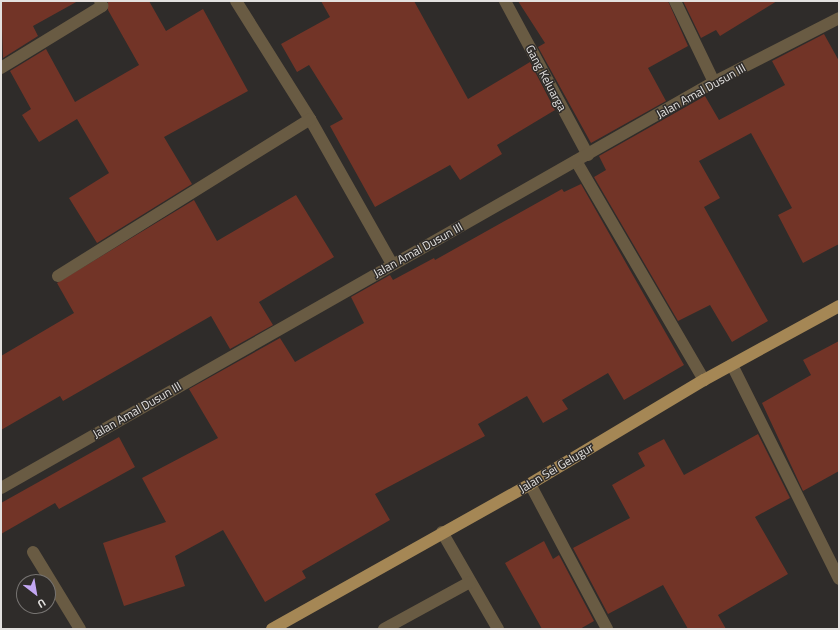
<!DOCTYPE html>
<html>
<head>
<meta charset="utf-8">
<style>
  body { margin:0 }
  #map { position:relative; width:840px; height:630px; overflow:hidden; background:#2f2c2a; font-family:"Titillium Web",sans-serif }
  div>[style] { position:absolute }
  .building>* { inset:0; background:#723427 }
  .minor>* { height:12px; margin:-6px; padding:0 6px; transform-origin:6px; border-radius:6px; background:#695b43 }
  .major>* { height:12px; margin:-6px; padding:0 6px; transform-origin:6px; border-radius:6px; background:#a58755 }
  span { translate:-50% -50%; white-space:nowrap; text-align:center; line-height:1.15; -webkit-text-stroke:3px #2f2c2a; paint-order:stroke }
  .street-label { font-size:12px; color:#e3e1df }
  .frame { position:absolute; inset:0; border:2px solid #e3e1df; pointer-events:none }
  .north { position:absolute; left:16px; top:574px; width:40px; height:40px; box-sizing:border-box; background:#2f2c2a; border:1px solid #777472; border-radius:50%; rotate:149deg; font-size:11px; font-weight:700; line-height:16px; text-align:center; color:#e3e1df }
  .north::after { content:''; display:block; margin:auto; width:14px; height:18px; background:#c3a7f2; clip-path:polygon(50% 0,100% 100%,50% 72%,0 100%) }
</style>
</head>
<body>
<div id="map">
  <div class="building">
    <div style="clip-path:polygon(1px 1px,78px 1px,33px 26px,38px 36px,3px 58px)"></div>
    <div style="clip-path:polygon(108px 1px,149px 1px,166px 31px,203px 9px,248px 91px,164px 137px,192px 184px,97px 243px,69px 198px,109px 173px,77px 119px,39px 142px,22px 115px,31px 109px,10px 71px,46px 49px,75px 102px,139px 65px,108px 10px)"></div>
    <div style="clip-path:polygon(321px 1px,414px 1px,468px 99px,530px 62px,555px 110px,497px 145px,502px 154px,460px 180px,450px 165px,375px 207px,330px 126px,343px 119px,309px 65px,297px 72px,281px 44px,330px 17px)"></div>
    <div style="clip-path:polygon(518px 1px,668px 1px,688px 46px,648px 68px,666px 101px,591px 143px,538px 47px,545px 43px)"></div>
    <div style="clip-path:polygon(683px 1px,777px 1px,720px 36px,716px 30px,701px 38px)"></div>
    <div style="clip-path:polygon(824px 34px,839px 61px,839px 244px,803px 263px,778px 215px,792px 208px,751px 133px,699px 161px,720px 198px,704px 207px,768px 321px,732px 342px,710px 305px,678px 321px,594px 177px,606px 170px,599px 156px,705px 96px,719px 120px,785px 85px,772px 61px)"></div>
    <div style="clip-path:polygon(581px 184px,684px 365px,624px 400px,608px 373px,562px 400px,568px 409px,543px 423px,527px 396px,478px 424px,485px 436px,375px 494px,390px 520px,302px 571px,306px 578px,265px 602px,223px 530px,175px 556px,185px 586px,124px 606px,103px 543px,166px 522px,142px 478px,218px 438px,189px 389px,280px 338px,295px 362px,364px 323px,351px 297px,390px 275px,393px 280px,434px 258px,435px 260px,562px 189px,564px 192px)"></div>
    <div style="clip-path:polygon(296px 195px,334px 257px,259px 302px,273px 325px,230px 349px,211px 316px,63px 401px,60px 396px,1px 430px,1px 356px,74px 313px,57px 283px,194px 200px,217px 241px)"></div>
    <div style="clip-path:polygon(839px 341px,839px 471px,803px 491px,762px 403px,811px 375px,803px 360px)"></div>
    <div style="clip-path:polygon(758px 434px,790px 498px,755px 517px,788px 574px,718px 615px,726px 629px,688px 629px,663px 585px,608px 614px,573px 548px,630px 518px,612px 485px,645px 466px,638px 453px,664px 439px,684px 475px)"></div>
    <div style="clip-path:polygon(119px 437px,135px 467px,59px 509px,55px 503px,1px 534px,1px 503px)"></div>
    <div style="clip-path:polygon(544px 541px,553px 559px,559px 555px,594px 621px,580px 629px,542px 629px,505px 563px)"></div>
  </div>
  <div class="minor">
    <div style="left:236px;top:1px;width:139px;rotate:57.9deg"></div>
    <div style="left:310px;top:119px;width:167px;rotate:60.5deg"></div>
    <div style="left:505px;top:1px;width:175px;rotate:61.7deg"></div>
    <div style="left:675px;top:1px;width:90px;rotate:64.3deg"></div>
    <div style="left:1px;top:68px;width:119px;rotate:-31.5deg"></div>
    <div style="left:102px;top:6px;width:5px;rotate:-112deg"></div>
    <div style="left:576px;top:161px;width:254px;rotate:59.7deg"></div>
    <div style="left:58px;top:276px;width:297px;rotate:-31.9deg"></div>
    <div style="left:732px;top:365px;width:239px;rotate:63.4deg"></div>
    <div style="left:530px;top:484px;width:164px;rotate:62deg"></div>
    <div style="left:1px;top:488px;width:820px;rotate:-29.66deg"></div>
    <div style="left:714px;top:82px;width:140px;rotate:-27.1deg"></div>
    <div style="left:442px;top:532px;width:112px;rotate:60deg"></div>
    <div style="left:33px;top:552px;width:90px;rotate:58.6deg"></div>
    <div style="left:384px;top:629px;width:98px;rotate:-28.7deg"></div>
  </div>
  <div class="major">
    <div style="left:272px;top:629px;width:296px;rotate:-29.3deg"></div>
    <div style="left:530px;top:484px;width:203px;rotate:-30.9deg"></div>
    <div style="left:704px;top:380px;width:154px;rotate:-28.7deg"></div>
  </div>
  <div class="street-label">
    <span style="left:546px;top:78px;rotate:62deg">Gang Keluarga</span>
    <span style="left:701px;top:91px;rotate:-29deg">Jalan Amal Dusun III</span>
    <span style="left:418px;top:250px;rotate:-29deg">Jalan Amal Dusun III</span>
    <span style="left:137px;top:410px;rotate:-30deg">Jalan Amal Dusun III</span>
    <span style="left:556px;top:468px;rotate:-31deg">Jalan Sei Gelugur</span>
  </div>
  <div class="frame"></div>
  <div class="north">U</div>
</div>
</body>
</html>
